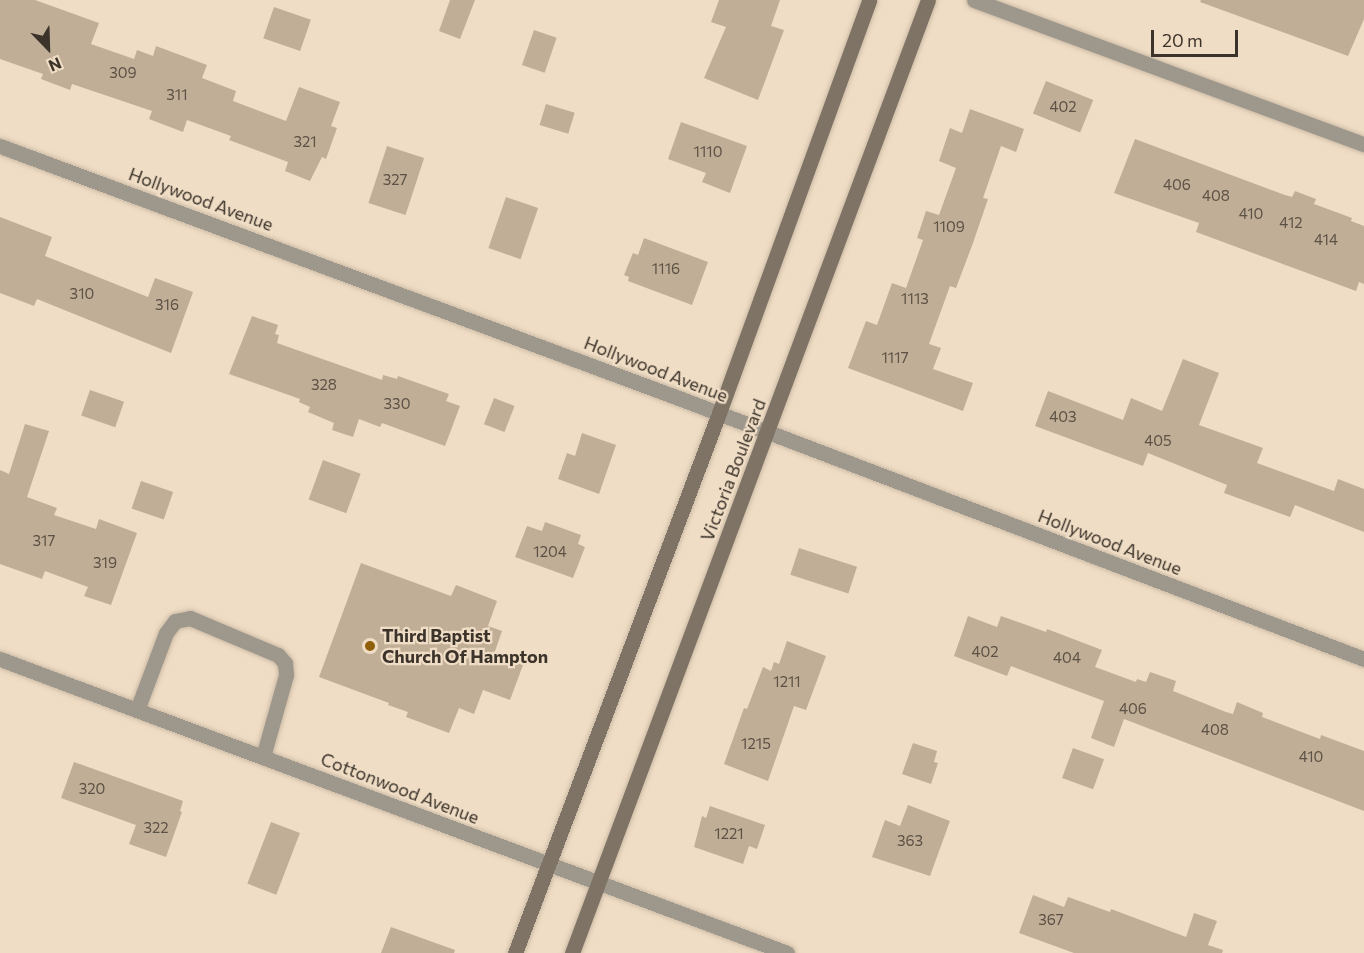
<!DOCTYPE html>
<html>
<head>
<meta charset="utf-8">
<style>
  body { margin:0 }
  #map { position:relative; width:1364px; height:953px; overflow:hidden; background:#f0ddc5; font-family:Commissioner,sans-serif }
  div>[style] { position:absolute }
  .building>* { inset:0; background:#c0ae96; transform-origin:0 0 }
  .roads { filter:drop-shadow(0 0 2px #ccbba6) drop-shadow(0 0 2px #ccbba6) }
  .service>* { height:15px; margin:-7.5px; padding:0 7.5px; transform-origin:7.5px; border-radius:7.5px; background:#9e978c }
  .minor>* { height:15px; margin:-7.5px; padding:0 7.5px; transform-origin:7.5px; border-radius:7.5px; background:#9e978c }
  .secondary>* { height:15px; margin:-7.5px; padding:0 7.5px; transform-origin:7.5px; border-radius:7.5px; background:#7e7364 }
  .dots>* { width:16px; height:16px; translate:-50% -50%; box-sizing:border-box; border:3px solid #f0ddc5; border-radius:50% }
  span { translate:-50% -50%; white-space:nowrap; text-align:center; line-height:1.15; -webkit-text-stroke:4.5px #f0ddc5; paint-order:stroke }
  .number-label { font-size:15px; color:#5d5246 }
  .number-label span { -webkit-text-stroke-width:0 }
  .street-label { font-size:18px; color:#3c342b }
  .poi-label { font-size:18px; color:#3c342b; font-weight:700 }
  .left { translate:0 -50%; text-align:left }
  .north { position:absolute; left:18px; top:18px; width:60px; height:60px; -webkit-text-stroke:4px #f0ddc5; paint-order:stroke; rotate:157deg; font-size:16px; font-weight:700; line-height:24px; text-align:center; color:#3c342b }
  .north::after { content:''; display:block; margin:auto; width:21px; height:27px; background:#3c342b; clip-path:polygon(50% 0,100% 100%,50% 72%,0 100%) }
  .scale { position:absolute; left:1151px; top:30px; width:87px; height:27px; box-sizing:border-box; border:3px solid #3c342b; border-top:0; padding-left:8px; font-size:18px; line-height:21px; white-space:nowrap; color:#3c342b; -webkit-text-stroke:4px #f0ddc5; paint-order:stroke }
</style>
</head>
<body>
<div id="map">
  <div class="building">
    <div style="clip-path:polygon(0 0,35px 0,99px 23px,91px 44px,134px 59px,137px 50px,153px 56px,156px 46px,207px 65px,202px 78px,236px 91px,233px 101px,286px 121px,299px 87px,340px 102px,331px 126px,337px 128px,326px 159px,322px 157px,310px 181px,285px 171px,288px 162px,229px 140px,231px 136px,187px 120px,183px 132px,149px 119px,152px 111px,72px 84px,70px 90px,41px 79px,43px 74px,0 59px)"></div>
    <div style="clip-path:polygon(450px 0,475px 0,460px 39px,439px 31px)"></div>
    <div style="clip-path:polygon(719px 0,780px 0,771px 26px,784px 30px,758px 100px,704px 78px,726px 27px,711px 22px)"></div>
    <div style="clip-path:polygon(1201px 0,1364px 0,1364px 19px,1348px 56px,1200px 2px)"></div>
    <div style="left:274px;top:7px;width:39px;height:33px;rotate:19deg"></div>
    <div style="left:534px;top:30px;width:24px;height:37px;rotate:19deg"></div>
    <div style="left:1046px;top:81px;width:51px;height:35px;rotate:22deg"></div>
    <div style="left:546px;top:104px;width:30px;height:22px;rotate:17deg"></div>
    <div style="clip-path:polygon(970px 109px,1024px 129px,1016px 152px,1001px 146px,983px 198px,988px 199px,973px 243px,956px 288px,950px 286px,929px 344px,941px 348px,933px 369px,973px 383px,963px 411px,848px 368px,866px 321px,877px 325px,892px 283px,906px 288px,923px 240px,917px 238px,926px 211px,939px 215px,956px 168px,939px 161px,950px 128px,962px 133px)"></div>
    <div style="clip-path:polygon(681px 122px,747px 146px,730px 193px,702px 182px,706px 173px,668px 159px)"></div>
    <div style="clip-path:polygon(1135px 139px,1285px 195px,1292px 197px,1295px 191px,1316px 199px,1314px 204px,1352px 218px,1351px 221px,1364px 226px,1364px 284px,1359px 282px,1356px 291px,1280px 263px,1196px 232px,1199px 223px,1114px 193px)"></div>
    <div style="left:387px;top:146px;width:39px;height:60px;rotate:18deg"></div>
    <div style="left:506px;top:197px;width:34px;height:54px;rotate:19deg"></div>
    <div style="clip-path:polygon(0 217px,52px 237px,45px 256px,148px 297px,155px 278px,193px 292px,171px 353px,37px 299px,34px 306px,0 293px)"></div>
    <div style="clip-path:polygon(644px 238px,708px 262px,692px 305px,628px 281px,629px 277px,624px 275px,633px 253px,638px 255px)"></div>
    <div style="clip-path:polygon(252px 316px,278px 325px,275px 334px,279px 335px,277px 343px,382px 380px,383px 375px,397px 379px,398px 376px,449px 394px,446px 401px,460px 406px,445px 446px,382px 423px,380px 427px,359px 419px,353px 437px,332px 430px,334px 423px,308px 412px,310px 407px,299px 402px,300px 399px,229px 374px)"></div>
    <div style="clip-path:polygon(1183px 359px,1219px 373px,1199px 425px,1263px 448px,1257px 463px,1334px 491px,1338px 479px,1364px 489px,1364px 532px,1295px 505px,1290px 517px,1224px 493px,1227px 485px,1148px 453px,1143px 466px,1035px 426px,1048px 391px,1123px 420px,1131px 398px,1162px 411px)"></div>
    <div style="left:90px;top:390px;width:36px;height:27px;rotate:19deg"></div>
    <div style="left:494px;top:398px;width:22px;height:28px;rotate:21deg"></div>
    <div style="clip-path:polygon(25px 424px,49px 431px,27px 497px,57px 508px,54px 515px,96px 529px,99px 519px,137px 533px,111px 605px,84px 596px,88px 587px,45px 571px,42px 579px,0 564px,0 470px,9px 474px)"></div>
    <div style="clip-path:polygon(582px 433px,616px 445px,599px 494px,558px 479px,567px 453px,575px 456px)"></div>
    <div style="left:323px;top:460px;width:40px;height:42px;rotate:20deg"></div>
    <div style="left:141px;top:481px;width:34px;height:29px;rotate:19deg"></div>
    <div style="clip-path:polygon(545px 522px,581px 535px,578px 544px,585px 547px,573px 578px,515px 557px,527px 526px,542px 531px)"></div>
    <div style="left:799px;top:548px;width:61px;height:28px;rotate:18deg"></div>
    <div style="clip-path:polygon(361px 563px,451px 596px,456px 585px,497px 601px,488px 626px,502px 631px,494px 654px,523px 665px,510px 700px,483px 690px,474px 714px,459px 708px,449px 733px,406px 717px,408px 712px,388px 705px,389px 703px,319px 677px)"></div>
    <div style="clip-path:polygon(968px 616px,997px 627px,1001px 616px,1046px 632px,1047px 629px,1102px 650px,1095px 667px,1136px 682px,1137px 679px,1146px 682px,1150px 672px,1176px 681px,1173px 691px,1226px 712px,1233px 714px,1237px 702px,1263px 713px,1262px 717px,1320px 739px,1321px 735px,1364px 751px,1364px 811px,1124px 719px,1114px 747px,1091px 738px,1104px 701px,1011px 666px,1007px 676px,954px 656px)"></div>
    <div style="clip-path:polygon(787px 641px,826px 656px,806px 710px,794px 706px,768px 781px,724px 764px,744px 708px,747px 709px,763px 667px,771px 671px,774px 662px,779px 664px)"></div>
    <div style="clip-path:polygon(913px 743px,937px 751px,934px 762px,938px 763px,931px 784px,902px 774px)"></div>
    <div style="left:1073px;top:748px;width:33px;height:32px;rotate:20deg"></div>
    <div style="clip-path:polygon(74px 762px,183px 801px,180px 811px,182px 812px,166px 857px,129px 844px,136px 825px,61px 798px)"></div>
    <div style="clip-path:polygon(908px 805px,950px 821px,930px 876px,872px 857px,885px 820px,900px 826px)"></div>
    <div style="clip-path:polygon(710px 806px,765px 825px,757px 849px,749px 846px,743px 864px,694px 847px,702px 816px,706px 818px)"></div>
    <div style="left:271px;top:822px;width:31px;height:66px;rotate:21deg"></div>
    <div style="clip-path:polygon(1033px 895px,1064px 907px,1068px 897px,1110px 912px,1111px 909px,1186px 937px,1194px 913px,1217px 921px,1208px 945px,1223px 950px,1222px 953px,1074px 953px,1019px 933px)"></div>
    <div style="clip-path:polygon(391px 927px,455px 950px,454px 953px,381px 953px)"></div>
  </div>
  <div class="roads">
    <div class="service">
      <div style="left:137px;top:710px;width:82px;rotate:-69.4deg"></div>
      <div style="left:166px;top:633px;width:15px;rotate:-53deg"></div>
      <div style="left:175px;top:621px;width:15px;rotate:-11deg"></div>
      <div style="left:190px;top:618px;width:95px;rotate:22.8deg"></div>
      <div style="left:278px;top:655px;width:11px;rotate:49deg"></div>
      <div style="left:285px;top:663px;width:12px;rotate:85deg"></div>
      <div style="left:286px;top:675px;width:85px;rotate:105.7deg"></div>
    </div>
    <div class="minor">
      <div style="left:974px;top:0;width:416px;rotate:20.3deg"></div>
      <div style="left:0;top:146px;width:730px;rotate:20.37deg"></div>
      <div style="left:684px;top:400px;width:728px;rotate:20.85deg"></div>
      <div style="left:0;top:659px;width:840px;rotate:20.48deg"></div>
    </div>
    <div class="secondary">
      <div style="left:515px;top:953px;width:577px;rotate:-69.3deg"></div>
      <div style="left:719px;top:413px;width:439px;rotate:-70deg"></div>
      <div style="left:572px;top:953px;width:1017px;rotate:-69.52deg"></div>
    </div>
  </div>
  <div class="dots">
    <div style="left:370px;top:646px;background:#8f6009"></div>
  </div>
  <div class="number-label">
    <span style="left:123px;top:73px">309</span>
    <span style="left:177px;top:95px">311</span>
    <span style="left:1063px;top:107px">402</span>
    <span style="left:305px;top:142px">321</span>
    <span style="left:708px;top:152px">1110</span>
    <span style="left:395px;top:180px">327</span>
    <span style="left:1177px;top:185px">406</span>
    <span style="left:1216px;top:196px">408</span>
    <span style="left:1251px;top:214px">410</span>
    <span style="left:1291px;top:223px">412</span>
    <span style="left:949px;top:227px">1109</span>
    <span style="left:1326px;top:240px">414</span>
    <span style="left:666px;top:269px">1116</span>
    <span style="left:82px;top:294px">310</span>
    <span style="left:915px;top:299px">1113</span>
    <span style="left:167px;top:305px">316</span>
    <span style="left:895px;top:358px">1117</span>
    <span style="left:324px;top:385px">328</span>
    <span style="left:397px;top:404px">330</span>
    <span style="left:1063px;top:417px">403</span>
    <span style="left:1158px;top:441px">405</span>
    <span style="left:44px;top:541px">317</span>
    <span style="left:550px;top:552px">1204</span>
    <span style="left:105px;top:563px">319</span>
    <span style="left:985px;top:652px">402</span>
    <span style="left:1067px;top:658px">404</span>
    <span style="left:787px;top:682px">1211</span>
    <span style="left:1133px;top:709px">406</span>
    <span style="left:1215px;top:730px">408</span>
    <span style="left:756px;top:744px">1215</span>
    <span style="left:1311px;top:757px">410</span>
    <span style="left:92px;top:789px">320</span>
    <span style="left:156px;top:828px">322</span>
    <span style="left:729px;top:834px">1221</span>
    <span style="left:910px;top:841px">363</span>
    <span style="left:1051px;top:920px">367</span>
  </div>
  <div class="street-label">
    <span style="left:201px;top:199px;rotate:20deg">Hollywood Avenue</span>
    <span style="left:656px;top:369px;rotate:21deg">Hollywood Avenue</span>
    <span style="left:733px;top:470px;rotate:-69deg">Victoria Boulevard</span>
    <span style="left:1110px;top:542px;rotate:21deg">Hollywood Avenue</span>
    <span style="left:400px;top:788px;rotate:21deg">Cottonwood Avenue</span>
  </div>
  <div class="poi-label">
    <span class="left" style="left:382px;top:646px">Third Baptist<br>Church Of Hampton</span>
  </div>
  <div class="north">N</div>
  <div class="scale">20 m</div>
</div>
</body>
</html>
